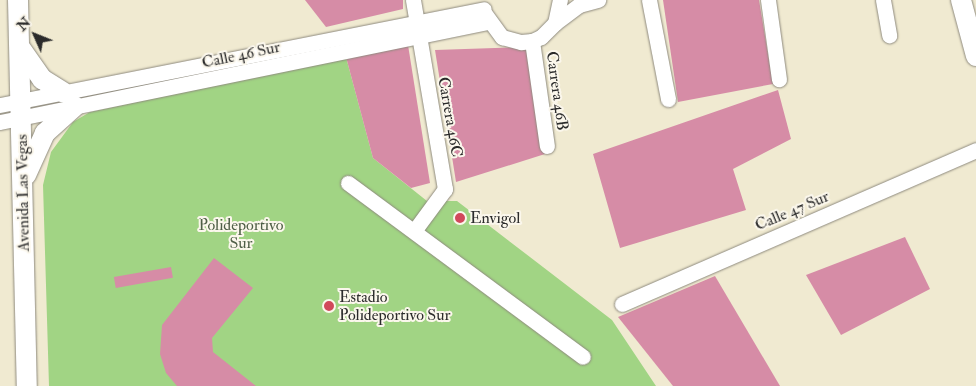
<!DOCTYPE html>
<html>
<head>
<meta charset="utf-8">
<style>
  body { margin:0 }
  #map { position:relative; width:976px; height:386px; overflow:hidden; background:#f0ead1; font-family:"IM FELL Double Pica",serif }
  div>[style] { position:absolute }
  .green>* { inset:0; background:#a1d484 }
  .building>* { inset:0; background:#d68ca6; transform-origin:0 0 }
  .roads { filter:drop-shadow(0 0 1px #8e8a7e) drop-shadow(0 0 1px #8e8a7e) }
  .minor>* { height:15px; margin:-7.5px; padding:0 7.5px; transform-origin:7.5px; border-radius:7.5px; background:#fff }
  .major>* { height:20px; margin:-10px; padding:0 10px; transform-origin:10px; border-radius:10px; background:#fff }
  .dots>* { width:14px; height:14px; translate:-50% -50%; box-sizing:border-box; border:2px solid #fbf7ec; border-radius:50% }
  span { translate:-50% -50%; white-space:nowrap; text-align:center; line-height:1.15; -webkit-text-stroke:4px #fbf7ec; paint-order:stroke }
  .street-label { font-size:16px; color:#2b2b2b }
  .poi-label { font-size:16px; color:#2b2b2b }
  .left { translate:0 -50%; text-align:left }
  .park-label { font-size:16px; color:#4e5e46 }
  .north { position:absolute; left:10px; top:10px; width:50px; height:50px; -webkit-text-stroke:4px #fbf7ec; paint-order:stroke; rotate:314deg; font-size:14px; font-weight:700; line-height:20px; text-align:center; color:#2b2b2b }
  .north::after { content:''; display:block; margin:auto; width:18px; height:22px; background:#2b2b2b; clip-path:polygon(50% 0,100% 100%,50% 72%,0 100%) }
</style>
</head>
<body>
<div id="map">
  <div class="green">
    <div style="clip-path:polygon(346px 57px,373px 158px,427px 201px,457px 201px,612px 320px,656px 386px,49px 386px,43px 185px,51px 152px,73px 122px,90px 112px)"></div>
  </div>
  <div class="building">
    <div style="clip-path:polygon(305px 0,403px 0,403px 9px,326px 27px)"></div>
    <div style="clip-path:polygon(663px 0,759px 0,773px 84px,678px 102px)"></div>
    <div style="clip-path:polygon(408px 45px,430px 183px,411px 188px,373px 158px,346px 57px)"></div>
    <div style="clip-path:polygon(526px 47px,545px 154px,456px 182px,435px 50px)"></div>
    <div style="clip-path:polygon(778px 90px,791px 139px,733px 169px,746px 210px,620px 248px,593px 154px)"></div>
    <div style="clip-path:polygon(905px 237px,930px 289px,841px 335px,806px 275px)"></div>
    <div style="clip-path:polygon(214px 258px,253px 288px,212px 338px,213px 352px,256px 386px,177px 386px,166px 373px,160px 354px,162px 325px)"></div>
    <div style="left:171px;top:267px;width:11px;height:58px;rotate:80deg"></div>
    <div style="clip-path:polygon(715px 276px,780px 386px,673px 386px,618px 317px)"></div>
  </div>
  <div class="roads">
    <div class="minor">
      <div style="left:413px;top:0;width:192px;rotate:80.4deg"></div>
      <div style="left:445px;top:189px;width:52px;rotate:126.4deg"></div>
      <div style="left:649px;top:0;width:101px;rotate:79.1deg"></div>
      <div style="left:768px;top:0;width:80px;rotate:82.1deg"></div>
      <div style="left:883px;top:0;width:36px;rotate:80deg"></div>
      <div style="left:485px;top:14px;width:29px;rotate:54deg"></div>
      <div style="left:502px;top:37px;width:20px;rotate:15deg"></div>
      <div style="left:521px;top:42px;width:11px;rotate:-5deg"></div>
      <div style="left:532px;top:41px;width:10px;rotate:-24deg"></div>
      <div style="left:541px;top:37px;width:20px;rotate:-45deg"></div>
      <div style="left:555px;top:23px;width:24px;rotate:-78deg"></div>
      <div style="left:555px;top:23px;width:30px;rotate:-37deg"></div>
      <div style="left:579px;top:5px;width:20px;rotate:-15deg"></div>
      <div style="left:532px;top:41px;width:106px;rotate:81.9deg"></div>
      <div style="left:0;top:105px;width:493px;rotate:-11.2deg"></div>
      <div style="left:0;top:122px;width:498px;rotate:-11.6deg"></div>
      <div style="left:348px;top:183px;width:292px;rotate:36.5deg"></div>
      <div style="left:622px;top:304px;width:386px;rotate:-23.5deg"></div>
    </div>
    <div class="major">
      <div style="left:18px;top:0;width:386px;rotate:88.7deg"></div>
      <div style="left:961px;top:0;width:58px;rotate:75deg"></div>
      <div style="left:21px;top:49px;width:37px;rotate:55deg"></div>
      <div style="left:42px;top:79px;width:25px;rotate:32deg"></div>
      <div style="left:26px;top:175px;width:46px;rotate:-65.7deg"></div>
      <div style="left:45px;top:133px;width:40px;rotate:-42deg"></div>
    </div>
  </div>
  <div class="dots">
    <div style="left:460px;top:218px;background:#d1495b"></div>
    <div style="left:329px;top:306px;background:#d1495b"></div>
  </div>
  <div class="street-label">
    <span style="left:241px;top:55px;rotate:-12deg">Calle 46 Sur</span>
    <span style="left:557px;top:91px;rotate:82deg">Carrera 46B</span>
    <span style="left:450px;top:117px;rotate:80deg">Carrera 46C</span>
    <span style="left:23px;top:193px;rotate:-91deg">Avenida Las Vegas</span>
    <span style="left:792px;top:211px;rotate:-23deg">Calle 47 Sur</span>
  </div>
  <div class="poi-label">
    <span class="left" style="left:470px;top:218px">Envigol</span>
    <span class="left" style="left:339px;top:306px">Estadio<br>Polideportivo Sur</span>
  </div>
  <div class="park-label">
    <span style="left:241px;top:234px">Polideportivo<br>Sur</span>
  </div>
  <div class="north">N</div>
</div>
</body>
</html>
